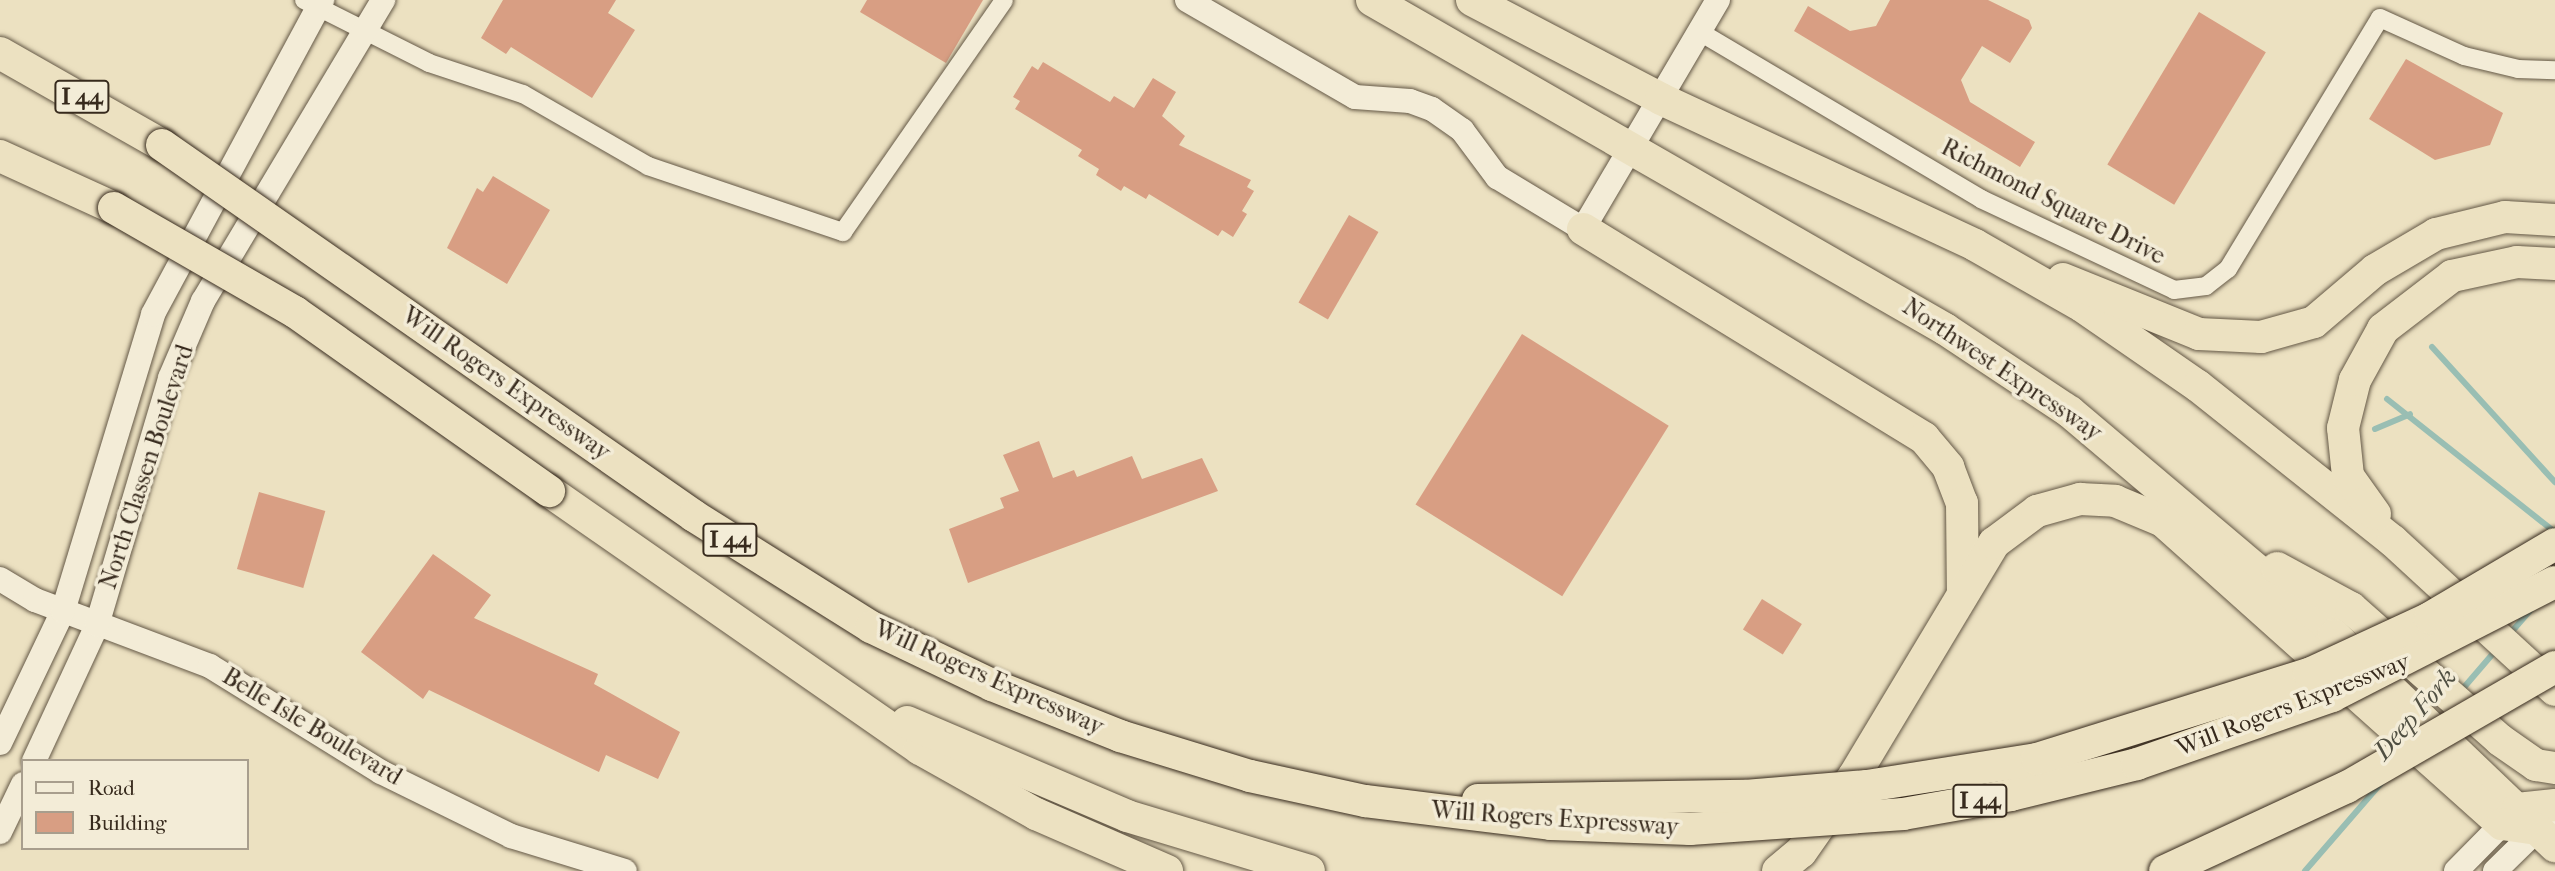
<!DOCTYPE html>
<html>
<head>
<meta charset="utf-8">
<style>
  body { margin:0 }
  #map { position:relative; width:2555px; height:871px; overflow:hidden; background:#ece1c1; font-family:"IM FELL French Canon",serif }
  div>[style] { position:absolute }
  .stream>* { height:6px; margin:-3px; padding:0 3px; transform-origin:3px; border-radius:3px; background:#99beb3 }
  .building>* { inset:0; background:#d89e83; transform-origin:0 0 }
  .roads { filter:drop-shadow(0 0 2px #645846) drop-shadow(0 0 2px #645846) }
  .street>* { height:18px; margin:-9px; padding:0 9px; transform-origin:9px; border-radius:9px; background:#f3ecd7 }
  .secondary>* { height:24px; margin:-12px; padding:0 12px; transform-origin:12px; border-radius:12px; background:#f3ecd7 }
  .highway>* { height:32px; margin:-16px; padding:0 16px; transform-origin:16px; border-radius:16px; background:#ece1c1 }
  .bridges { filter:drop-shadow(0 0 2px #372a1d) drop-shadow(0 0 2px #372a1d) }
  .highway-bridge>* { height:32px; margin:-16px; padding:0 16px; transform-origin:16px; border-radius:16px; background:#ece1c1 }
  span { translate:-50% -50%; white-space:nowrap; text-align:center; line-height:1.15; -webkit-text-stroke:7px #f3ecd7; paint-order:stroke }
  .shield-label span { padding:2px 5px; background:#f3ecd7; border:2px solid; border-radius:5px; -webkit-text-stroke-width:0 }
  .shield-label { font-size:23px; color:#372a1d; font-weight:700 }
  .street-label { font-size:24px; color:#372a1d }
  .water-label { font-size:26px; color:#504f42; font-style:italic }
  .legend { position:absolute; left:21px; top:759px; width:228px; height:91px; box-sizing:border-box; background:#f3ecd7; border:2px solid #a89e8d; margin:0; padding:9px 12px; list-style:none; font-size:21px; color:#372a1d }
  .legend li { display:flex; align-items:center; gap:14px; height:35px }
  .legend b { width:35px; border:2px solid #a89e8d }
</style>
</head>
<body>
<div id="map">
  <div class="stream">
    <div style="left:2432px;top:347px;width:183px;rotate:47.7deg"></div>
    <div style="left:2387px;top:399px;width:214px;rotate:38.4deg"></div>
    <div style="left:2375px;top:429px;width:38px;rotate:-23deg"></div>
    <div style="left:2508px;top:636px;width:38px;rotate:-49deg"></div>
    <div style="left:2460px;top:692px;width:55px;rotate:-49.4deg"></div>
    <div style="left:2305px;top:871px;width:118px;rotate:-49.1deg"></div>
  </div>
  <div class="building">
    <div style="clip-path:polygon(503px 0,616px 0,608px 13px,635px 30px,592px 98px,511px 47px,506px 54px,481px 38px)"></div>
    <div style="clip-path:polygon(867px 0,983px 0,946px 63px,860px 12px)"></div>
    <div style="clip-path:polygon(1890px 0,1988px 0,2029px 20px,2032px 28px,2010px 63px,1982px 46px,1961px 80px,1970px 102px,2035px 142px,2020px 167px,1794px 31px,1808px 6px,1850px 31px,1876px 26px)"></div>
    <div style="left:2199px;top:12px;width:78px;height:178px;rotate:31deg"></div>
    <div style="clip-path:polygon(2406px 59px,2503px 113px,2490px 145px,2435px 160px,2369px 119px)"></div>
    <div style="clip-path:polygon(1043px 62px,1110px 102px,1114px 96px,1134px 108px,1153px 78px,1176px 92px,1162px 116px,1185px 136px,1179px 145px,1251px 180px,1247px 187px,1254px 191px,1242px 211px,1247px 214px,1233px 237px,1222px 230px,1218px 236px,1149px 194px,1146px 199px,1124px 186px,1121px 191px,1096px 175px,1099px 169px,1078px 156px,1082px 150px,1015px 109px,1020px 101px,1013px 97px,1032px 66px,1038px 70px)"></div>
    <div style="clip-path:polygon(493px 176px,550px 210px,507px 284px,447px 248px,477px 188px,483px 192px)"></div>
    <div style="left:1349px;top:215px;width:34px;height:101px;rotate:30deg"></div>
    <div style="left:1522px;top:334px;width:173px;height:201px;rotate:32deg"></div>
    <div style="clip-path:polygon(1039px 441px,1053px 478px,1074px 470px,1077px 477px,1132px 456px,1142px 479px,1202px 458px,1218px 491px,968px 583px,949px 529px,1004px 508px,1000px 498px,1019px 491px,1003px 455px)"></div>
    <div style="left:259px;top:492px;width:69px;height:80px;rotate:16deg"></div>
    <div style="clip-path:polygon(433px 554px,491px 595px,474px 618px,598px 674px,594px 684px,680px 732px,658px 779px,606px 755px,599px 772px,429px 690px,423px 699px,361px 652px)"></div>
    <div style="left:1762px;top:599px;width:47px;height:36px;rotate:32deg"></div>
  </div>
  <div class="roads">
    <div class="street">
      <div style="left:304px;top:0;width:140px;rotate:26.7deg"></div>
      <div style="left:429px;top:63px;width:99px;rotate:18.3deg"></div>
      <div style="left:523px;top:94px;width:144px;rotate:29.9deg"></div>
      <div style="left:648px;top:166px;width:206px;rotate:18.7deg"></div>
      <div style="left:843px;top:232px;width:282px;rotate:-55.2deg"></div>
      <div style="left:1700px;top:32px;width:327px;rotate:30.7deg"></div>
      <div style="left:1981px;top:199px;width:213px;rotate:25.2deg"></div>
      <div style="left:2174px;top:290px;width:32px;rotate:-7deg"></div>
      <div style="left:2206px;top:286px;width:28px;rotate:-38deg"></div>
      <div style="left:2228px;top:269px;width:293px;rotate:-58.8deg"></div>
      <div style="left:2380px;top:18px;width:92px;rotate:24.3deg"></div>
      <div style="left:2464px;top:56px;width:56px;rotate:13.5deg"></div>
      <div style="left:2518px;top:69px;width:37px;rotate:2deg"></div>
    </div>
    <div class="secondary">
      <div style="left:1187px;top:0;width:194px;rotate:30deg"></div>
      <div style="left:1355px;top:97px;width:55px;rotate:4.2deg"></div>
      <div style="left:1410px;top:101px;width:23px;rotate:20deg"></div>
      <div style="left:1432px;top:109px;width:37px;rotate:35deg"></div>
      <div style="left:1462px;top:130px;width:59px;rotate:53.3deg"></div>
      <div style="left:1497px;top:177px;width:100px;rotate:31.2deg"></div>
      <div style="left:1583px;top:229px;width:266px;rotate:-59.5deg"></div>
      <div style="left:0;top:579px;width:41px;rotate:31deg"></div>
      <div style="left:35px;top:600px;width:187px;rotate:20.7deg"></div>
      <div style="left:210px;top:666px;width:201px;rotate:31.8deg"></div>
      <div style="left:381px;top:772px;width:145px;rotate:26.2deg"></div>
      <div style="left:511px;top:836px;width:119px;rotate:17.1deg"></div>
      <div style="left:0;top:743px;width:146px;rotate:-64.5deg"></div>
      <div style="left:63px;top:611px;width:310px;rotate:-73.1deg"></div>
      <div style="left:153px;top:314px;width:357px;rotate:-61.7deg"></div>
      <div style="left:34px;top:761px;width:150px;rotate:-65.1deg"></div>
      <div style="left:97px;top:625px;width:258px;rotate:-73.5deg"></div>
      <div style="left:170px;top:378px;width:84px;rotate:-66.8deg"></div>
      <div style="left:203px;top:301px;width:351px;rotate:-59.1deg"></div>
      <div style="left:0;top:832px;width:53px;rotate:-64.4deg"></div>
      <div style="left:2456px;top:871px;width:83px;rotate:-45.5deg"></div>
      <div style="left:2495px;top:871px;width:73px;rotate:-44.4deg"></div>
    </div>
    <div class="highway">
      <div style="left:1372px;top:0;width:661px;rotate:29.86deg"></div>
      <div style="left:1945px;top:329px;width:150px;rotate:33.6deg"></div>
      <div style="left:2070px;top:412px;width:346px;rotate:40.2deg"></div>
      <div style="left:2334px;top:635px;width:306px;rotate:43.7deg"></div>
      <div style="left:1472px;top:0;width:213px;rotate:27.6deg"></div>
      <div style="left:1661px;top:99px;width:346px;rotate:24.9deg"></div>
      <div style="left:1975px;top:245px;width:123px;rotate:29.7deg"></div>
      <div style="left:2082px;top:306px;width:141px;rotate:34.6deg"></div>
      <div style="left:2198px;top:386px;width:249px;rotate:38.5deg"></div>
      <div style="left:2393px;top:541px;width:220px;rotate:42.6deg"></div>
      <div style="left:0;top:53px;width:186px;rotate:29.6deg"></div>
      <div style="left:0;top:156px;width:125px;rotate:24.5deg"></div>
      <div style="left:1583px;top:229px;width:400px;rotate:31.5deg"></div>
      <div style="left:1924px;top:438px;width:38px;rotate:50deg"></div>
      <div style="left:1948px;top:467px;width:39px;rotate:69deg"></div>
      <div style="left:1962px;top:503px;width:90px;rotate:89.4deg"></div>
      <div style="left:2063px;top:279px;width:147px;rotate:22deg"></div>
      <div style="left:2199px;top:334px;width:62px;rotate:2.8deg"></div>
      <div style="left:2261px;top:337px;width:55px;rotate:-15.8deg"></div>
      <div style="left:2314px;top:322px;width:80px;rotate:-40.4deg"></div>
      <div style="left:2375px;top:270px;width:71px;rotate:-30.5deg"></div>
      <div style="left:2436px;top:234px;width:71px;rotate:-13.8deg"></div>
      <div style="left:2505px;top:217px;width:50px;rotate:3.4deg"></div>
      <div style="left:549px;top:491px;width:452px;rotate:34.8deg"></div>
      <div style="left:920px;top:749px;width:133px;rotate:29.3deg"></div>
      <div style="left:1036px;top:814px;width:143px;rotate:23.5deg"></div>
      <div style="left:2375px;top:514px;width:47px;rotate:-125.4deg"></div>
      <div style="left:2348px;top:476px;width:48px;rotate:-95.9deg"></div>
      <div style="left:2343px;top:428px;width:49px;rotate:-76deg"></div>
      <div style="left:2355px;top:380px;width:58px;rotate:-61.2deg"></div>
      <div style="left:2383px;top:329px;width:87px;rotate:-37.5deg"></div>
      <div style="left:2452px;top:276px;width:66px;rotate:-12.2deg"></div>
      <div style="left:2517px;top:262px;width:38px;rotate:3deg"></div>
      <div style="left:2277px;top:568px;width:84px;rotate:28.4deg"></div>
      <div style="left:2351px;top:608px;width:199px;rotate:41.5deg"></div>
      <div style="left:2500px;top:740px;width:44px;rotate:34.8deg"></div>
      <div style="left:2536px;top:765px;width:19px;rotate:9deg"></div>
      <div style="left:907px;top:722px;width:239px;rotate:23.1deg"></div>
      <div style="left:1127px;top:816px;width:190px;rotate:16.8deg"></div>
      <div style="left:2517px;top:809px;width:38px;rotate:-6deg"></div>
      <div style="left:1778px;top:871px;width:30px;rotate:-40deg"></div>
      <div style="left:1801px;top:852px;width:93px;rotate:-55.1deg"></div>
      <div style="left:1854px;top:776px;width:272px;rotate:-59deg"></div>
      <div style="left:1994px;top:543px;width:54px;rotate:-36.7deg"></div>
      <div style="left:2037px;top:511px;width:45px;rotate:-15.6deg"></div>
      <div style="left:2080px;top:499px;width:35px;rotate:3deg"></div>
      <div style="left:2115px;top:501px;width:52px;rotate:22.6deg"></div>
      <div style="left:2163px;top:521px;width:455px;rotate:41.8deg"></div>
      <div style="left:2502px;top:824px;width:35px;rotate:8deg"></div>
    </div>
  </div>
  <div class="bridges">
    <div class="highway-bridge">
      <div style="left:162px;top:145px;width:649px;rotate:34.89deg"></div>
      <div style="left:694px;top:516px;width:209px;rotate:32.1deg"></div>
      <div style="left:871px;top:627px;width:134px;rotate:25.6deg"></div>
      <div style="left:992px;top:685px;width:138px;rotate:21.7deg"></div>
      <div style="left:1120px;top:736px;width:136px;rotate:17.1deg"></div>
      <div style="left:1250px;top:776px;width:118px;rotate:12.3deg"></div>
      <div style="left:1365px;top:801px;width:187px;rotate:7deg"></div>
      <div style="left:1551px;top:824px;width:139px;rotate:2.1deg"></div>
      <div style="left:1690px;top:829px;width:214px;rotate:-4deg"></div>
      <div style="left:1903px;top:814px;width:110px;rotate:-10deg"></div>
      <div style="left:2011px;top:795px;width:130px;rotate:-13.8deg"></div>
      <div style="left:2137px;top:764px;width:207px;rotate:-19.2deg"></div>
      <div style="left:2332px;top:696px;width:250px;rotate:-27.1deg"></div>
      <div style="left:114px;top:208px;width:209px;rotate:29.9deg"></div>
      <div style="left:295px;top:312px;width:311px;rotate:35.2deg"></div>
      <div style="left:1478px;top:800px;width:267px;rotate:-0.9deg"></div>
      <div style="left:1745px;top:796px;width:122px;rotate:-4.7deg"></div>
      <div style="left:1867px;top:786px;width:172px;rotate:-9deg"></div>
      <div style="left:2037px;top:759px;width:285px;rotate:-17.4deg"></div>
      <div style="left:2309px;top:674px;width:133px;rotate:-24.8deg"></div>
      <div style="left:2430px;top:618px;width:145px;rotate:-30.6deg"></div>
      <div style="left:2165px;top:871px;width:200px;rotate:-24.8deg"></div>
      <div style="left:2347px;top:787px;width:240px;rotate:-30deg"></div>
    </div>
  </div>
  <div class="shield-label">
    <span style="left:82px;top:97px">I 44</span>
    <span style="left:730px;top:540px">I 44</span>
    <span style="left:1980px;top:801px">I 44</span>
  </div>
  <div class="street-label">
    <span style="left:2053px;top:202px;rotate:27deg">Richmond Square Drive</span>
    <span style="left:2002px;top:370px;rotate:34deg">Northwest Expressway</span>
    <span style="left:506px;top:384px;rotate:35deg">Will Rogers Expressway</span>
    <span style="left:147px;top:467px;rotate:-72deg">North Classen Boulevard</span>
    <span style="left:989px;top:678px;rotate:24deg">Will Rogers Expressway</span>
    <span style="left:2293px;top:705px;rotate:-21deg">Will Rogers Expressway</span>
    <span style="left:312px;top:727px;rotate:31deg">Belle Isle Boulevard</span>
    <span style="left:1555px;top:819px;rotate:4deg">Will Rogers Expressway</span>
  </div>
  <div class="water-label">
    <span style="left:2415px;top:714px;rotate:-49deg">Deep Fork</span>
  </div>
  <ul class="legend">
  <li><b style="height:9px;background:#f3ecd7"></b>Road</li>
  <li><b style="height:19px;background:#d89e83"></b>Building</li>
  </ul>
</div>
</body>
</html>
